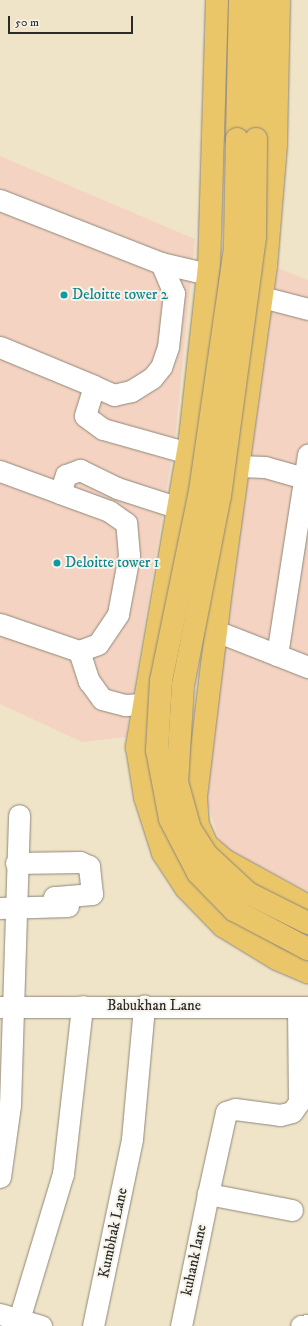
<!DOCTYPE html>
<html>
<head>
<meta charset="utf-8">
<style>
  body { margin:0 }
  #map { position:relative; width:308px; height:1326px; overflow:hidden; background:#f0e4c8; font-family:"IM FELL DW Pica",serif }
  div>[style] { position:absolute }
  .built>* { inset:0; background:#f5d3c2 }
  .roads { filter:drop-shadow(0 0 1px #8e887a) drop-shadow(0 0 1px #8e887a) }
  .minor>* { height:21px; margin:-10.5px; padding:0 10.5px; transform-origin:10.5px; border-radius:10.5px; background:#fff }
  .major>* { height:22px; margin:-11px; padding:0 11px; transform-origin:11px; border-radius:11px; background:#ebc669 }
  .highway>* { height:22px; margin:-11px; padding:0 11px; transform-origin:11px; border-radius:11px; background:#ebc669 }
  .bridges { filter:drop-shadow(0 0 1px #8e887a) drop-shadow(0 0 1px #8e887a) }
  .highway-bridge>* { height:22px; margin:-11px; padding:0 11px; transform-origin:11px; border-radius:11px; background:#ebc669 }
  .dots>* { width:11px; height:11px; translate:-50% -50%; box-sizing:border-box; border:2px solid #f7f3e8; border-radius:50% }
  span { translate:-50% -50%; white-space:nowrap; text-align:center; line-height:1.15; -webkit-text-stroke:4px #f7f3e8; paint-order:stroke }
  .culture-label { font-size:15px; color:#0d838f }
  .left { translate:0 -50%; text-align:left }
  .street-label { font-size:15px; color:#2b2b2b }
  .scale { position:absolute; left:8px; top:16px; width:125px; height:18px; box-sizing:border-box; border:2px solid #2b2b2b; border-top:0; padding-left:5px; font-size:12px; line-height:14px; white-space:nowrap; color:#2b2b2b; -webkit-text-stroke:3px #f7f3e8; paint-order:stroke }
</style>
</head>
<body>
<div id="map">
  <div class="built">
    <div style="clip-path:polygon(0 156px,195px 239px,175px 439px,126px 737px,82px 742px,0 704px)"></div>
    <div style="clip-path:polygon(278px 268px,308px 280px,308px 891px,222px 847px,206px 800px,253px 421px)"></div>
  </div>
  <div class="roads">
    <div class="minor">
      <div style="left:0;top:200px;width:173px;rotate:21.4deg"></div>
      <div style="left:161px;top:263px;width:33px;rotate:67deg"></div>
      <div style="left:174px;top:293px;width:54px;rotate:96.3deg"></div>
      <div style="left:168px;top:347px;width:21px;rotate:109deg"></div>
      <div style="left:161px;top:367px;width:14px;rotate:129deg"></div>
      <div style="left:152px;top:378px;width:25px;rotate:148deg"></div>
      <div style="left:131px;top:391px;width:17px;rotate:167deg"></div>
      <div style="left:114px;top:395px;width:22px;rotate:-156deg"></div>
      <div style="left:94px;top:386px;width:31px;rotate:107deg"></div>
      <div style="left:85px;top:416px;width:22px;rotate:36deg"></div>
      <div style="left:103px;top:429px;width:88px;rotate:15.8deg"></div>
      <div style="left:161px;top:263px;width:48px;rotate:13.2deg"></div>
      <div style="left:262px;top:297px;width:48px;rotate:14.6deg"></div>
      <div style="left:0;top:347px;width:102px;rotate:22.5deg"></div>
      <div style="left:238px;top:466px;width:27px;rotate:2deg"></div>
      <div style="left:265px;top:467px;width:41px;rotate:15.8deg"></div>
      <div style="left:0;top:471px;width:64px;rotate:20.1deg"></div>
      <div style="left:0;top:624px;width:83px;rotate:18.9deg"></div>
      <div style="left:79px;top:651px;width:20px;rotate:-20deg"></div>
      <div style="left:98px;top:644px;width:36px;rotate:-56deg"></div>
      <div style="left:118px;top:614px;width:60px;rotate:-79.4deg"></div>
      <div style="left:129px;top:555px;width:32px;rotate:-95deg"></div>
      <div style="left:126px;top:523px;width:21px;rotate:-145deg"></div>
      <div style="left:109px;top:511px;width:52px;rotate:-159.8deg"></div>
      <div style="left:60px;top:493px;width:19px;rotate:-72deg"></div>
      <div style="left:66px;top:475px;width:15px;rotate:-20deg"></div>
      <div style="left:80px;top:470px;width:41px;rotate:25.9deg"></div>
      <div style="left:117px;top:488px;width:65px;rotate:17.9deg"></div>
      <div style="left:216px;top:631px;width:99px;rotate:21.4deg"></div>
      <div style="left:79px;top:651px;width:32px;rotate:72deg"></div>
      <div style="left:89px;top:681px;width:22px;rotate:54deg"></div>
      <div style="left:102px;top:699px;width:24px;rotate:15deg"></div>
      <div style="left:125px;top:705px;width:18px;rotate:-3deg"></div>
      <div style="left:277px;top:655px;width:203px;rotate:-81.2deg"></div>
      <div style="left:16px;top:863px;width:64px;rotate:-0.9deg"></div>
      <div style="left:80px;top:862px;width:10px;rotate:24deg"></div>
      <div style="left:89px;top:866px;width:28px;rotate:84deg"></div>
      <div style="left:92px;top:894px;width:38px;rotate:175deg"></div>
      <div style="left:54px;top:897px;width:9px;rotate:90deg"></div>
      <div style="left:0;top:908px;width:68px;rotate:-1.7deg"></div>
      <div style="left:0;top:1007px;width:308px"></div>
      <div style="left:0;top:1177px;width:73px;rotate:-82.1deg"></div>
      <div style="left:10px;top:1105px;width:290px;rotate:-88.2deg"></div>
      <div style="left:292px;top:1210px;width:86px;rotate:-169.2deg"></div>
      <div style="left:208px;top:1194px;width:84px;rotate:-77.6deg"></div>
      <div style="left:226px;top:1112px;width:9px;rotate:-18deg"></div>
      <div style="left:235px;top:1109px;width:45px;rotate:7.6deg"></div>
      <div style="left:280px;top:1115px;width:12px;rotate:-14deg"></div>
      <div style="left:292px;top:1112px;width:12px;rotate:-55deg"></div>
      <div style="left:299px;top:1102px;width:95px;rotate:-90.6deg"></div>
      <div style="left:0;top:1314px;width:43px;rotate:16.3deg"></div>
      <div style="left:17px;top:1326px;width:159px;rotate:-73.2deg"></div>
      <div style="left:63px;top:1174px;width:169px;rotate:-83.5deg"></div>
      <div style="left:93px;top:1326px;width:191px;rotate:-78.2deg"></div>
      <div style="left:132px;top:1139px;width:134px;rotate:-84.8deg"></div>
      <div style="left:181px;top:1326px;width:135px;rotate:-78.4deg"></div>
      <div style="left:301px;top:1326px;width:7px;rotate:-8deg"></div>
    </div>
    <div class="major">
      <div style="left:217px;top:0;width:266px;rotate:91.7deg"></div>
      <div style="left:209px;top:266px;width:174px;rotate:96.3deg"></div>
      <div style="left:190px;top:439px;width:313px;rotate:99.8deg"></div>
      <div style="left:137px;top:747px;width:51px;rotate:80.9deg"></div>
      <div style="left:145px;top:797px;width:59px;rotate:72.2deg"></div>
      <div style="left:163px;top:853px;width:42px;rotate:56.7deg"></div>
      <div style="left:186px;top:888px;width:53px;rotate:45.8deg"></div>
      <div style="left:223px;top:926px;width:63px;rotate:31.4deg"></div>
      <div style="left:277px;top:959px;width:34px;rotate:23deg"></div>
      <div style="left:279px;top:0;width:145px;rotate:91.2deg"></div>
      <div style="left:276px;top:145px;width:121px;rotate:94.7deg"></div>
      <div style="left:266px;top:266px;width:327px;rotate:97.9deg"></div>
      <div style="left:221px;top:590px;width:209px;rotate:96.9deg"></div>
      <div style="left:196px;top:798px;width:27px;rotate:86deg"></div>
      <div style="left:198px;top:825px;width:22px;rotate:66deg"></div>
      <div style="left:207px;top:845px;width:23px;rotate:41deg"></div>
      <div style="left:224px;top:860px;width:96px;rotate:28.7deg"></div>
    </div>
    <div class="highway">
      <div style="left:237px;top:139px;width:139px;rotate:-88.8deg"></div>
      <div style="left:256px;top:139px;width:139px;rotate:-88.8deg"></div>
    </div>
  </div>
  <div class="bridges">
    <div class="highway-bridge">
      <div style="left:237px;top:139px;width:109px;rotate:91.1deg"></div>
      <div style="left:235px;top:248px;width:246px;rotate:98.2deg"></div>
      <div style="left:200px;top:491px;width:194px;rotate:101.6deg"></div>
      <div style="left:161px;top:681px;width:69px;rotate:93.3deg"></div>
      <div style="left:157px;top:750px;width:70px;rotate:79.3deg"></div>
      <div style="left:170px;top:819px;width:61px;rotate:62.6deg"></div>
      <div style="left:198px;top:873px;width:52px;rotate:45.8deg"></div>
      <div style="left:234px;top:910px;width:84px;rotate:27.8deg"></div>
      <div style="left:256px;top:139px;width:98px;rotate:90.6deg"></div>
      <div style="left:255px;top:237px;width:260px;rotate:97.7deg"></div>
      <div style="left:220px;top:495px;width:194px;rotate:101deg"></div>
      <div style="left:183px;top:685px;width:97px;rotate:93.5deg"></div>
      <div style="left:177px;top:782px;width:49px;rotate:74.5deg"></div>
      <div style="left:190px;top:829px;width:31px;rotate:57deg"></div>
      <div style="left:207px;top:855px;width:56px;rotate:42.8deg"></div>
      <div style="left:248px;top:893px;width:67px;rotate:26.6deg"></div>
    </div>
  </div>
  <div class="dots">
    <div style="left:64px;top:295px;background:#0f9aa8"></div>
    <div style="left:57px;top:563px;background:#0f9aa8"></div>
  </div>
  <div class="culture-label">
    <span class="left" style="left:72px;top:295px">Deloitte tower 2</span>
    <span class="left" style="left:65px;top:563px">Deloitte tower 1</span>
  </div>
  <div class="street-label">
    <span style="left:154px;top:1006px">Babukhan Lane</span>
    <span style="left:113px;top:1233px;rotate:-78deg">Kumbhak Lane</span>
    <span style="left:194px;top:1260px;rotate:-78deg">kuhank lane</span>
  </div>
  <div class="scale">50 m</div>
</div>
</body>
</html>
